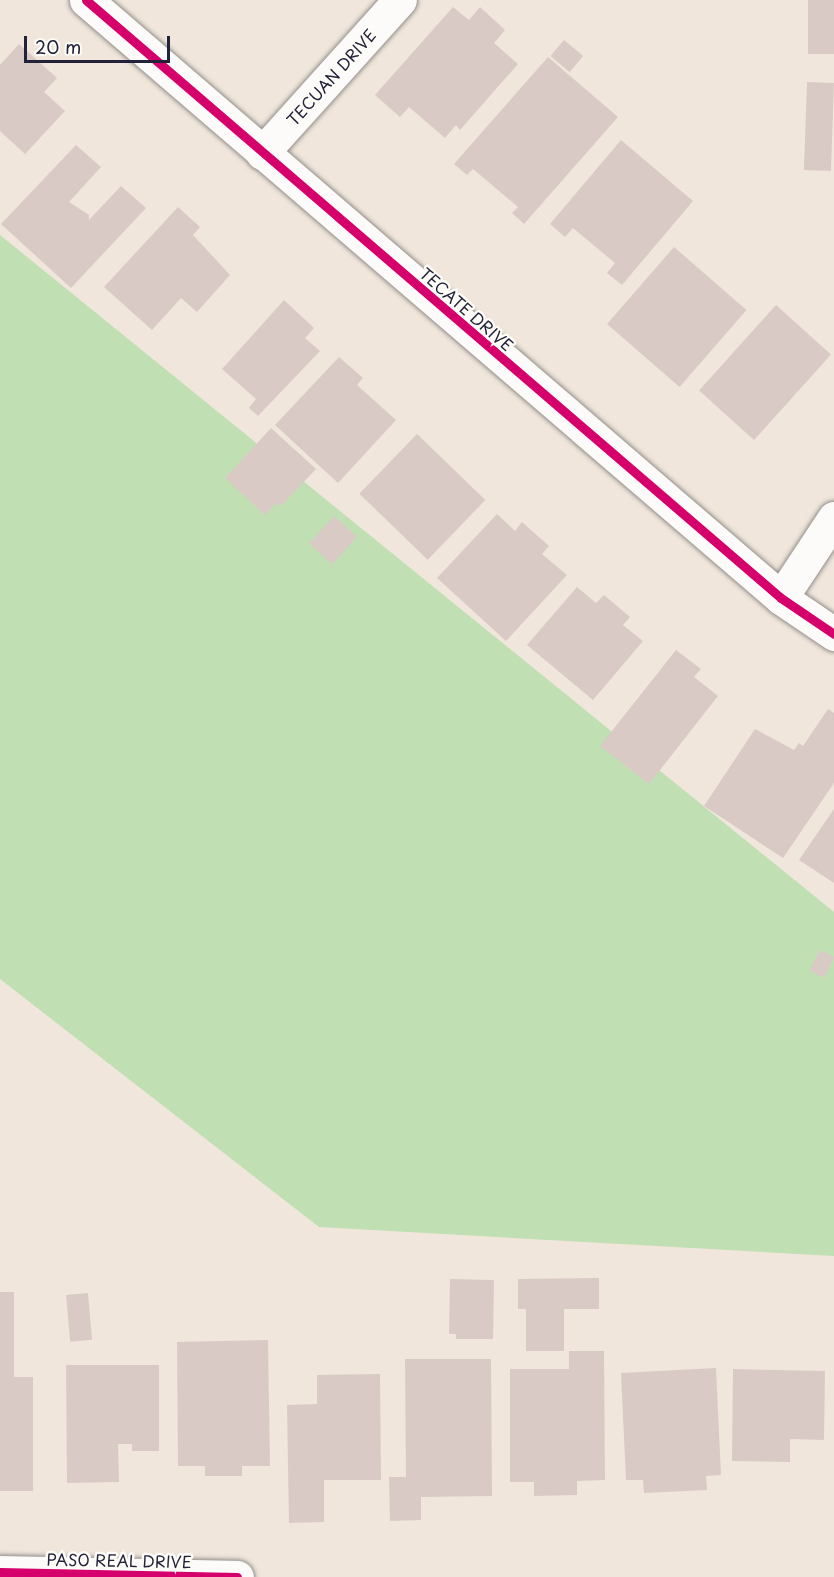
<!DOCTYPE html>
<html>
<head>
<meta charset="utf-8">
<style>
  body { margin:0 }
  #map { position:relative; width:834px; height:1577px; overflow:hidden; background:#f0e6db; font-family:"Playpen Sans",sans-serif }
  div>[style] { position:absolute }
  .green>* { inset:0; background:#c0dfb3 }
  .building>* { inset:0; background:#d9cac5; transform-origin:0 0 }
  .roads { filter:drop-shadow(0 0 2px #938e8c) drop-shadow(0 0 2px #938e8c) }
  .minor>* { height:33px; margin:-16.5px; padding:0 16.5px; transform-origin:16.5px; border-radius:16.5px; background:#fdfbfa }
  .cycleway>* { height:9px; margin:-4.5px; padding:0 4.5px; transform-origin:4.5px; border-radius:4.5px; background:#d6006c }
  span { translate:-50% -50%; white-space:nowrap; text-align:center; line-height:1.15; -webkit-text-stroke:5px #fdfcf7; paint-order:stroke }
  .street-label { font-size:16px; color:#22223b }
  .scale { position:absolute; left:24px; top:36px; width:146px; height:27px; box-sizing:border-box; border:3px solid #22223b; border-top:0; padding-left:8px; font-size:18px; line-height:21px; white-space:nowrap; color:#22223b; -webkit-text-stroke:4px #fdfcf7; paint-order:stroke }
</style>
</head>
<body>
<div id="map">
  <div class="green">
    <div style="clip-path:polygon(0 235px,834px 912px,834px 1256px,319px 1227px,0 979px)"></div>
  </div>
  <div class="building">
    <div style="left:808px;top:0;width:26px;height:54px"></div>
    <div style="clip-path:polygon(453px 7px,469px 20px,480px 7px,505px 30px,494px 43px,518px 64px,460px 130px,456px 125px,445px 138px,409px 107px,400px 117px,375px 95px)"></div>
    <div style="left:564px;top:40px;width:25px;height:21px;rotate:40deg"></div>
    <div style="clip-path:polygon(19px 44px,57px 78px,44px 92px,65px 111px,25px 154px,0 131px,0 65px)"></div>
    <div style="clip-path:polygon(548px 57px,618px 117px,524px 224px,512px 213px,518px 207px,473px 169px,467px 175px,454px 164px)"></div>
    <div style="left:807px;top:82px;width:27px;height:88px;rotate:2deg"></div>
    <div style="clip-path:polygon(621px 140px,693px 201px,622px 285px,607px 273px,615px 263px,573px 228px,565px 237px,550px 224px)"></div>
    <div style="clip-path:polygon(76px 145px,101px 167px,69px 202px,89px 215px,89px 220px,121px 186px,146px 208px,71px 288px,1px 224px)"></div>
    <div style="clip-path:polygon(178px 207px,200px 227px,193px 235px,230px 275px,197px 312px,181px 298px,152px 330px,104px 287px)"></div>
    <div style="left:674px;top:247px;width:96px;height:102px;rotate:41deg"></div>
    <div style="clip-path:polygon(284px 300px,314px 328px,305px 338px,320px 351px,258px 416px,249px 408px,256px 399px,222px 369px)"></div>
    <div style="left:776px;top:305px;width:74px;height:115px;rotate:42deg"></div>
    <div style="clip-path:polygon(339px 357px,363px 378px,357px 385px,396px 420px,338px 483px,275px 425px)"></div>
    <div style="clip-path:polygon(271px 428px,316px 469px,281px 506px,277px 503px,265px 515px,225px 478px)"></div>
    <div style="left:417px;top:434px;width:95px;height:83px;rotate:44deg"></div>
    <div style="clip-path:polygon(497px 514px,515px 531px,522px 522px,549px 546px,542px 554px,567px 575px,506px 641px,437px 578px)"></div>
    <div style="left:334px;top:516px;width:31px;height:37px;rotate:42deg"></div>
    <div style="clip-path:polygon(577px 587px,596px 603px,604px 595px,630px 617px,623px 625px,643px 641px,593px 700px,527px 645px)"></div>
    <div style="clip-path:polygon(676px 650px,701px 669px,694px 677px,718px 696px,649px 784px,600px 746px)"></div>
    <div style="clip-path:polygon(828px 709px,834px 713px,834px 783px,783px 858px,704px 806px,755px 729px,794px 750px,799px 743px,803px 746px)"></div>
    <div style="clip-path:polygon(834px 809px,834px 883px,799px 860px)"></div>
    <div style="left:820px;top:950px;width:16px;height:23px;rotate:27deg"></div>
    <div style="clip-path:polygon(599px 1278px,599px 1309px,564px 1309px,564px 1351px,526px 1351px,526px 1309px,518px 1309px,518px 1279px)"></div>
    <div style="clip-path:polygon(450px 1279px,494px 1280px,493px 1339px,456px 1339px,456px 1334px,449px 1334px)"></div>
    <div style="clip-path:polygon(0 1292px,14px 1292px,14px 1377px,33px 1377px,33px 1491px,0 1491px)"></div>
    <div style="left:88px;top:1293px;width:47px;height:22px;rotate:85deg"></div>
    <div style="clip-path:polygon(268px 1340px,270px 1466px,242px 1466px,242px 1476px,205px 1476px,205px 1466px,178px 1466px,177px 1342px)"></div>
    <div style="clip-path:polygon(569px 1351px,604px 1351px,605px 1480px,577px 1481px,577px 1495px,534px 1496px,534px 1482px,510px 1482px,510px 1369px,569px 1369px)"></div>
    <div style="clip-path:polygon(405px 1359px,491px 1359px,492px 1496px,421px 1497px,421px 1520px,390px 1521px,389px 1477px,406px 1477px)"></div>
    <div style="clip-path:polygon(66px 1365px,159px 1365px,159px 1451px,132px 1451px,132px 1444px,118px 1444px,119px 1482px,67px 1483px)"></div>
    <div style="clip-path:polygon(716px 1368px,721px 1475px,706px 1476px,707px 1490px,644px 1493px,643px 1480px,626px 1480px,621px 1373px)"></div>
    <div style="clip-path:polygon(733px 1369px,825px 1371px,824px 1440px,790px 1439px,790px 1462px,732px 1461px)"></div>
    <div style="clip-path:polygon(380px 1374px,381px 1480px,324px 1480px,324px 1522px,289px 1523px,287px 1405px,317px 1404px,317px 1375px)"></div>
  </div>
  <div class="roads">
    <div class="minor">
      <div style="left:86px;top:0;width:917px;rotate:40.71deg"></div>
      <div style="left:781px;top:598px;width:64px;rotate:34.2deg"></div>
      <div style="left:262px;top:153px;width:206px;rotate:-48deg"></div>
      <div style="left:781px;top:598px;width:96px;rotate:-56.5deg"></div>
      <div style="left:0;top:1572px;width:237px;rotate:1.2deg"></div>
    </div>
  </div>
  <div class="cycleway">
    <div style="left:86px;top:0;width:917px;rotate:40.71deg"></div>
    <div style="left:781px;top:598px;width:64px;rotate:34.2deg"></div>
    <div style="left:0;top:1572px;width:237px;rotate:1.2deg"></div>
  </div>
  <div class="street-label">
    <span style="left:331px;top:77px;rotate:-48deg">TECUAN DRIVE</span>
    <span style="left:467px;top:309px;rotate:41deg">TECATE DRIVE</span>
    <span style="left:119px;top:1560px;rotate:1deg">PASO REAL DRIVE</span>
  </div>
  <div class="scale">20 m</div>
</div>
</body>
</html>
